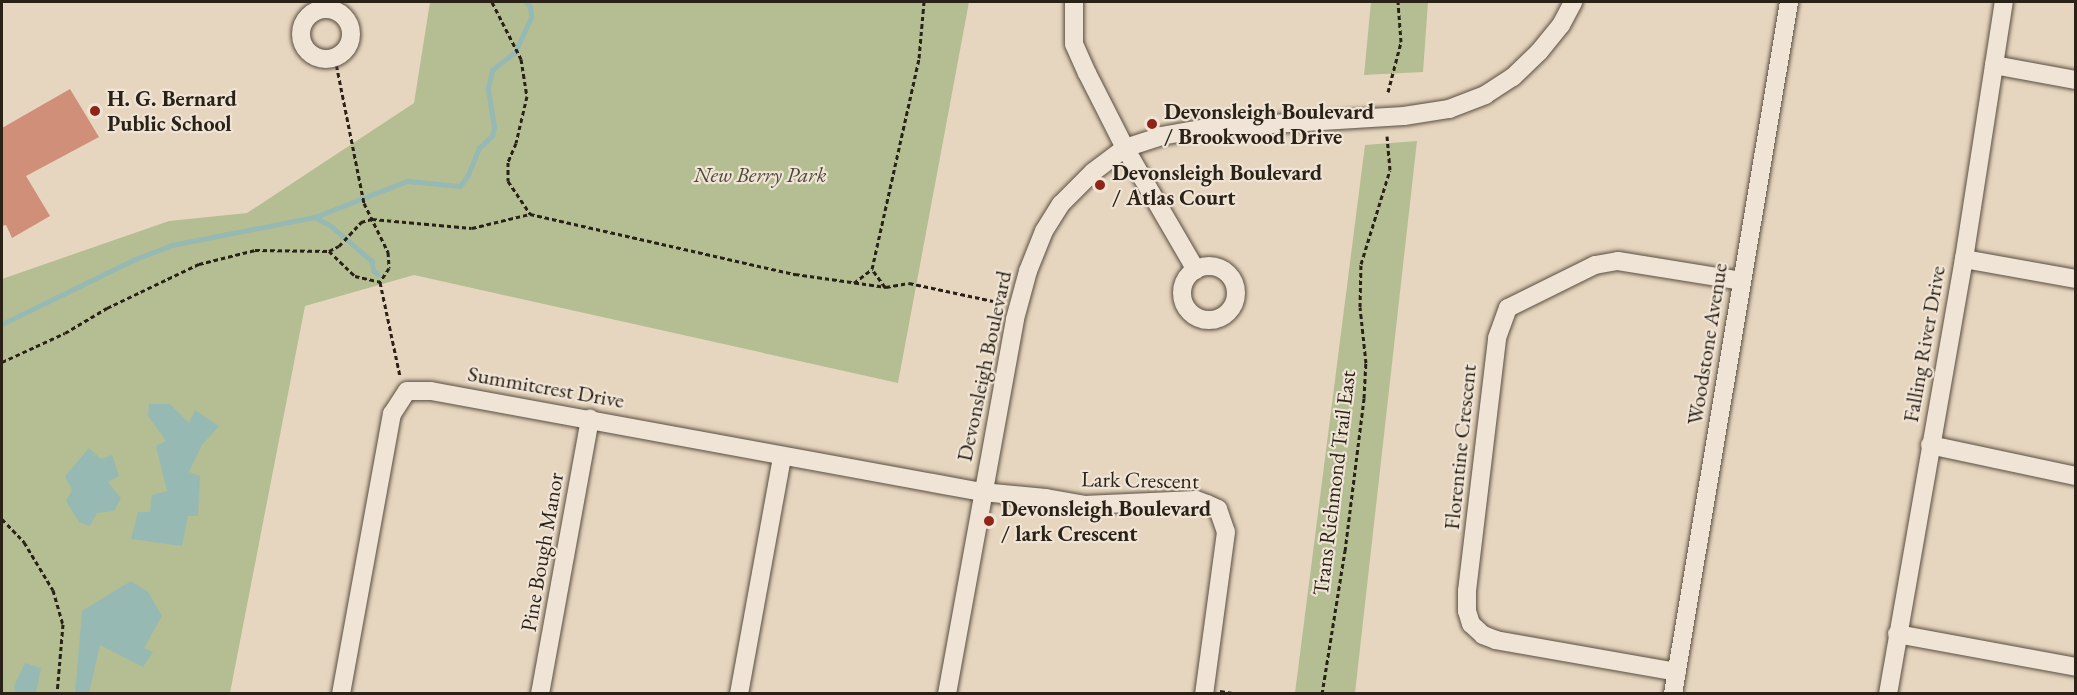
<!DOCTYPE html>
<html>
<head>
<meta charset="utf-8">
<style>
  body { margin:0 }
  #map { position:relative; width:2077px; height:695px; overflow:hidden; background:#e7d6bf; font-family:"EB Garamond",serif }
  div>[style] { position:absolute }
  .green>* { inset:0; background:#b4be92 }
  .water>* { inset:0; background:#97b9b4 }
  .stream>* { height:4.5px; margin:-2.25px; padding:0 2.25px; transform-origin:2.25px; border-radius:2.25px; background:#97b9b4 }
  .building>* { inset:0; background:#cf8f78 }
  .path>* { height:3px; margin-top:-1.5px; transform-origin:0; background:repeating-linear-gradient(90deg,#2a2117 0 4.5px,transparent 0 7.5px) }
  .roads { filter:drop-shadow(0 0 2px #594e41) drop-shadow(0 0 2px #594e41) }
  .minor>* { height:18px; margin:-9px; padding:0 9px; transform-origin:9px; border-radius:9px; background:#efe4d5 }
  .minor>.ring { margin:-9px; padding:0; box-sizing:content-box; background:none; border:18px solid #efe4d5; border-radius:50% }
  .dots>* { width:16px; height:16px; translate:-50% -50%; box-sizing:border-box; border:3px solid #efe4d5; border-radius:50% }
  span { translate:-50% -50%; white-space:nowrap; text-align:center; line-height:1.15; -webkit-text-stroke:4.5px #efe4d5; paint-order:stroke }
  .poi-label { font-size:22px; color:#2a2117; font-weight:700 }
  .left { translate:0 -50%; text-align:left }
  .park-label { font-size:22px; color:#4c4836; font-style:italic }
  .street-label { font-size:22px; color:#2a2117 }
  .frame { position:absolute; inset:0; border:3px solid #2a2117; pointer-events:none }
</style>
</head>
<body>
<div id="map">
  <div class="green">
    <div style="clip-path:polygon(430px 2px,969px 2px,898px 383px,414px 275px,305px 306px,230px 693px,2px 693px,2px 279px,169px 221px,247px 213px,414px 103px)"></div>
    <div style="clip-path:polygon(1371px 2px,1428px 2px,1423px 72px,1364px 75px)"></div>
    <div style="clip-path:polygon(1417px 141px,1355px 693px,1295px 693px,1365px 145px)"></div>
  </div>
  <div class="water">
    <div style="clip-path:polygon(149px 404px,170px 404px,189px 423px,195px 410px,219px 426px,202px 445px,189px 472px,200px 476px,198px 516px,188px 516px,182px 546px,131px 539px,138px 512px,150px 512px,152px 495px,167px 491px,156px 446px,166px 441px,148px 416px)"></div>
    <div style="clip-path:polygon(89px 448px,101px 459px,112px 455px,119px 476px,108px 482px,121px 498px,114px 511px,97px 513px,90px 526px,79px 522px,66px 501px,72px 490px,65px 476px)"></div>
    <div style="clip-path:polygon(131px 581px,148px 592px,162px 616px,144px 648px,153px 652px,143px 667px,100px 645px,89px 693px,75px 693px,82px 611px)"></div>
    <div style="clip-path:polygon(25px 663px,41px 668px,36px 693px,15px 693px,14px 686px)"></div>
  </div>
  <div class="stream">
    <div style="left:315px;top:217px;width:18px;rotate:29deg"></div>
    <div style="left:331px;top:226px;width:54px;rotate:40.5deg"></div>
    <div style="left:372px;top:261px;width:10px;rotate:79deg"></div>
    <div style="left:374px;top:271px;width:5px;rotate:37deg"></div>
    <div style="left:2px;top:324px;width:146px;rotate:-26deg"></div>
    <div style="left:133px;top:260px;width:42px;rotate:-21deg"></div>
    <div style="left:172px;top:245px;width:146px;rotate:-11.1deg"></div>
    <div style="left:315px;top:217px;width:99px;rotate:-21.4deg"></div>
    <div style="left:407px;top:181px;width:53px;rotate:5.4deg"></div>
    <div style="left:460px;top:186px;width:14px;rotate:-54deg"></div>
    <div style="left:468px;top:175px;width:29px;rotate:-68deg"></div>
    <div style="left:479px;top:148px;width:18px;rotate:-43deg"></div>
    <div style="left:492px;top:136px;width:9px;rotate:-77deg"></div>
    <div style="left:494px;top:127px;width:39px;rotate:-99deg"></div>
    <div style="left:488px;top:88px;width:18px;rotate:-77deg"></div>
    <div style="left:492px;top:70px;width:29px;rotate:-38deg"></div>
    <div style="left:515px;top:52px;width:38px;rotate:-65deg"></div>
    <div style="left:531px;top:17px;width:10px;rotate:-96deg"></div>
    <div style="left:530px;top:7px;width:6px;rotate:-129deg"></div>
  </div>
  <div class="building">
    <div style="clip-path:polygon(70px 89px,99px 137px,26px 176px,50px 216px,12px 238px,6px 225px,2px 226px,2px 128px)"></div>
  </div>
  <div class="path">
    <div style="left:492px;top:2px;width:64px;rotate:63deg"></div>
    <div style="left:521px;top:59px;width:37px;rotate:81deg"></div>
    <div style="left:527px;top:96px;width:48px;rotate:103.2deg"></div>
    <div style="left:516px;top:143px;width:21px;rotate:113deg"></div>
    <div style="left:508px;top:162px;width:19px;rotate:90deg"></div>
    <div style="left:508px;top:181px;width:40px;rotate:56deg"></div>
    <div style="left:335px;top:58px;width:148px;rotate:78.7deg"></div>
    <div style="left:364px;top:203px;width:55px;rotate:63.9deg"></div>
    <div style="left:388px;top:252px;width:16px;rotate:86deg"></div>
    <div style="left:389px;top:268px;width:17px;rotate:123deg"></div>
    <div style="left:380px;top:282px;width:96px;rotate:78deg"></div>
    <div style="left:1388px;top:92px;width:52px;rotate:-75.4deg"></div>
    <div style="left:1401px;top:42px;width:40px;rotate:-94.3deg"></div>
    <div style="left:329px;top:251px;width:36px;rotate:44deg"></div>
    <div style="left:355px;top:276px;width:26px;rotate:13deg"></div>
    <div style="left:854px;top:283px;width:23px;rotate:-38deg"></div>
    <div style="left:885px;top:287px;width:22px;rotate:-126deg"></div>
    <div style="left:872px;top:269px;width:216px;rotate:-77.4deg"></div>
    <div style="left:919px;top:58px;width:56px;rotate:-84.9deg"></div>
    <div style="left:2px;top:362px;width:69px;rotate:-24.7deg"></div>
    <div style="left:65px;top:333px;width:49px;rotate:-30.8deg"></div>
    <div style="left:107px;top:308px;width:102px;rotate:-25.6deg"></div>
    <div style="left:199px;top:264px;width:58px;rotate:-14deg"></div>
    <div style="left:255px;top:250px;width:74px;rotate:0.8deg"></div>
    <div style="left:329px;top:251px;width:11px;rotate:-27deg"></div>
    <div style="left:339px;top:246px;width:33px;rotate:-47deg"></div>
    <div style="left:361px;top:222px;width:11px;rotate:-15deg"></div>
    <div style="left:372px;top:219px;width:100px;rotate:5.1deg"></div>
    <div style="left:472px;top:228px;width:60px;rotate:-13.6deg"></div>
    <div style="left:530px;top:214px;width:272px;rotate:12.8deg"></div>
    <div style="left:795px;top:274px;width:92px;rotate:8.1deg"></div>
    <div style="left:886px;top:287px;width:23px;rotate:-10deg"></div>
    <div style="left:909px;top:283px;width:86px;rotate:12.1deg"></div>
    <div style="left:2px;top:519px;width:32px;rotate:46deg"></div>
    <div style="left:24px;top:542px;width:56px;rotate:58.9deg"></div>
    <div style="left:53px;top:590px;width:35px;rotate:74deg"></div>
    <div style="left:63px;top:624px;width:70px;rotate:94.9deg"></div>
    <div style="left:1220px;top:691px;width:19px;rotate:9deg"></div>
    <div style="left:1322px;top:694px;width:145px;rotate:-80.9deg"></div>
    <div style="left:1345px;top:551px;width:154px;rotate:-82.9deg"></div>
    <div style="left:1364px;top:398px;width:35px;rotate:-87deg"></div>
    <div style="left:1366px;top:363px;width:56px;rotate:-96.1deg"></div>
    <div style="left:1360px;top:307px;width:43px;rotate:-88.7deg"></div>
    <div style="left:1361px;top:264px;width:98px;rotate:-72.9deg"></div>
    <div style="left:1390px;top:170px;width:34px;rotate:-95deg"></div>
  </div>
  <div class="roads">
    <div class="minor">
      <div style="left:1074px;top:2px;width:42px;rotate:90deg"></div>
      <div style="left:1074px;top:44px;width:32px;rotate:66deg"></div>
      <div style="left:1087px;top:73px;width:84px;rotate:63.1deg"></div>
      <div style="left:1125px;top:148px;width:141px;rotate:59.8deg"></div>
      <div class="ring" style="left:301px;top:9px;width:32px;height:32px"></div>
      <div style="left:1994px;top:65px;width:83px;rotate:10.4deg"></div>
      <div style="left:1964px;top:259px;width:114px;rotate:10.1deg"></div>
      <div class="ring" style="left:1182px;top:266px;width:36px;height:36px"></div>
      <div style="left:1930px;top:445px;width:149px;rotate:12deg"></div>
      <div style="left:1897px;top:634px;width:182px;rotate:10.4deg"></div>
      <div style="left:1677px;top:672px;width:184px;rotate:-170deg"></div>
      <div style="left:1496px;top:640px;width:14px;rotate:-159deg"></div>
      <div style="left:1483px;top:635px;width:16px;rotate:-137deg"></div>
      <div style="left:1471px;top:624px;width:14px;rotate:-107deg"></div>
      <div style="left:1467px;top:611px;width:20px;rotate:-90deg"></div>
      <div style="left:1467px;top:591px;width:255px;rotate:-83.2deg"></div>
      <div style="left:1497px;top:338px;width:32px;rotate:-70deg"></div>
      <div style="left:1508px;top:308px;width:97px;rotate:-26.3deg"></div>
      <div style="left:1595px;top:265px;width:23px;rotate:-10deg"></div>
      <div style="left:1618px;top:261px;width:125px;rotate:9.2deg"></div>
      <div style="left:341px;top:694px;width:285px;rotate:-79.7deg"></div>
      <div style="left:392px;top:414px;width:27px;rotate:-57deg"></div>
      <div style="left:407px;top:391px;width:24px"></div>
      <div style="left:431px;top:391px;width:560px;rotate:10.39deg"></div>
      <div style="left:982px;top:492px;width:64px;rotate:5.4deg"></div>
      <div style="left:1046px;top:498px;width:39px;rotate:10deg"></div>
      <div style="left:1084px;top:505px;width:112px;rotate:-2.6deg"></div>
      <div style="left:1196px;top:500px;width:12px;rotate:20deg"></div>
      <div style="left:1207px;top:504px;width:12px;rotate:24deg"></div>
      <div style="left:1218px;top:509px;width:24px;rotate:71deg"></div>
      <div style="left:1226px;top:532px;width:163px;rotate:97.7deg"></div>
      <div style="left:540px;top:694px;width:280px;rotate:-79.7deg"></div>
      <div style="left:739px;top:694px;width:241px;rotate:-79.7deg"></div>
      <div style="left:947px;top:694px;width:381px;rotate:-79.7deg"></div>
      <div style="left:1015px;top:319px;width:50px;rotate:-74.8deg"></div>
      <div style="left:1028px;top:271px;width:43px;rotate:-68.2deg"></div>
      <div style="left:1044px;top:231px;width:32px;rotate:-58deg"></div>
      <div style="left:1061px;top:204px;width:45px;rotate:-45deg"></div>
      <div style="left:1093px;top:172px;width:40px;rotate:-37deg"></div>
      <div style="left:1125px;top:148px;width:38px;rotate:-18deg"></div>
      <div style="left:1161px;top:136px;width:47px;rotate:-9.9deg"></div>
      <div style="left:1207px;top:128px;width:197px;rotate:-3.5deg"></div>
      <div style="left:1404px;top:116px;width:46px;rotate:-8.8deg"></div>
      <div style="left:1449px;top:109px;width:39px;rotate:-21deg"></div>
      <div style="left:1485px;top:95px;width:33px;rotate:-33deg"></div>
      <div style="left:1513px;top:77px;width:36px;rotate:-44deg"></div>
      <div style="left:1539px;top:52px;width:35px;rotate:-51deg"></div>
      <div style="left:1561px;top:25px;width:26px;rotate:-62deg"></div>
      <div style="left:1673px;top:694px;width:702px;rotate:-80.48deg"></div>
      <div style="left:1888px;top:694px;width:442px;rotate:-80.1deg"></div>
      <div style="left:1964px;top:259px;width:260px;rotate:-81.2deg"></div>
    </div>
  </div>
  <div class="dots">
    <div style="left:95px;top:111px;background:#8f2418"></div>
    <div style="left:1152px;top:124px;background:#8f2418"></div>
    <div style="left:1100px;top:185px;background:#8f2418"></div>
    <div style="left:989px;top:521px;background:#8f2418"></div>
  </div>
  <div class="poi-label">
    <span class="left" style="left:107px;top:111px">H. G. Bernard<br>Public School</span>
    <span class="left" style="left:1164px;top:124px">Devonsleigh Boulevard<br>/ Brookwood Drive</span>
    <span class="left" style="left:1112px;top:185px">Devonsleigh Boulevard<br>/ Atlas Court</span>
    <span class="left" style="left:1001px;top:521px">Devonsleigh Boulevard<br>/ lark Crescent</span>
  </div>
  <div class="park-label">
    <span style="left:760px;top:175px">New Berry Park</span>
  </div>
  <div class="street-label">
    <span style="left:1707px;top:344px;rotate:-81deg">Woodstone Avenue</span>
    <span style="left:1924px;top:344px;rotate:-80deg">Falling River Drive</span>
    <span style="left:984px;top:366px;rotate:-78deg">Devonsleigh Boulevard</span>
    <span style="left:546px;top:387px;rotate:10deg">Summitcrest Drive</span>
    <span style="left:1460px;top:447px;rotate:-84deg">Florentine Crescent</span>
    <span style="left:1140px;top:480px;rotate:1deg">Lark Crescent</span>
    <span style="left:1334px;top:483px;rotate:-83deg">Trans Richmond Trail East</span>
    <span style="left:542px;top:552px;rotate:-80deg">Pine Bough Manor</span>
  </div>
  <div class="frame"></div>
</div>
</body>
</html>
